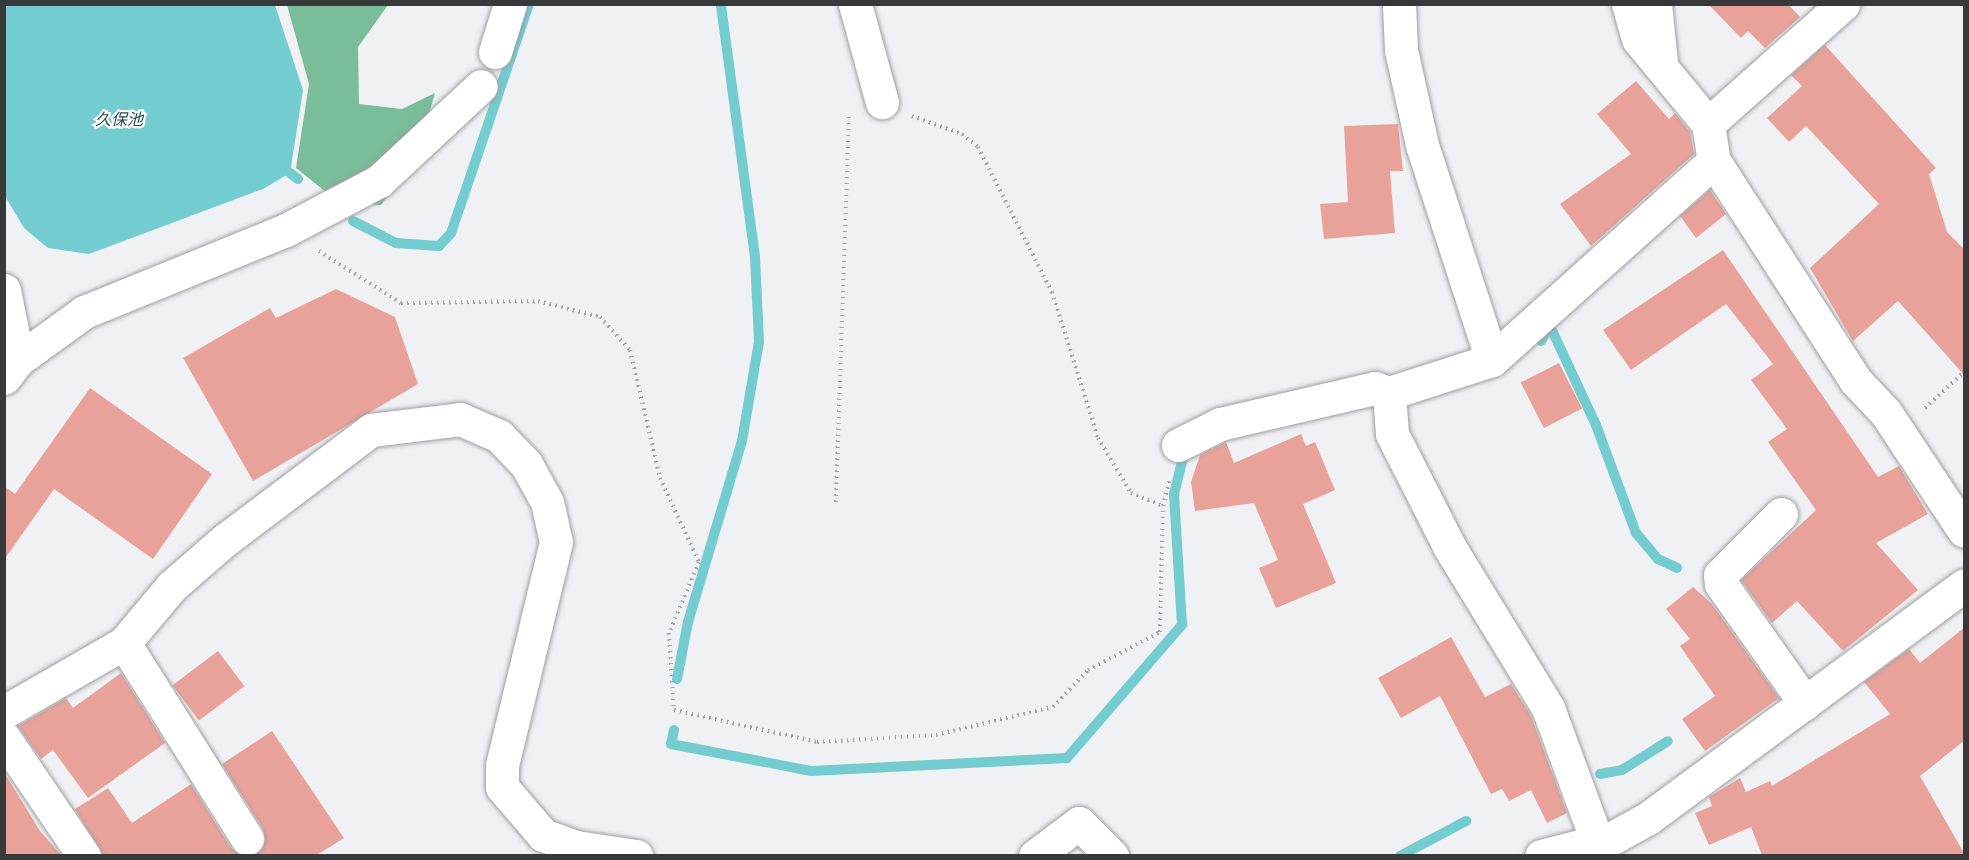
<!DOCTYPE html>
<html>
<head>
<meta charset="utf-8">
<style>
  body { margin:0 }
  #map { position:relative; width:1969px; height:860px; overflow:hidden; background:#f0f1f4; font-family:"Varela Round","Noto Sans JP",sans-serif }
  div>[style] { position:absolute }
  .forest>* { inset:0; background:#7abd9a }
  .water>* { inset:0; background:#73ccd0 }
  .stream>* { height:10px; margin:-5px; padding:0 5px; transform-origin:5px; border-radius:5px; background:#73ccd0 }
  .building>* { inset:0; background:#e9a29a; transform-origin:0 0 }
  .path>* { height:4px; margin-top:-2px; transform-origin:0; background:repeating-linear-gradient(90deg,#a0a1a3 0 1.5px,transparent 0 6px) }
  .roads { filter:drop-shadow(0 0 2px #9d9fa1) drop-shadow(0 0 2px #9d9fa1) }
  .minor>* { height:33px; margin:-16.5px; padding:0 16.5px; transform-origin:16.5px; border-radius:16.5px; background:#fff }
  span { translate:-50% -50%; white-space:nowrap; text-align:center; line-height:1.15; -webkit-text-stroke:4.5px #fff; paint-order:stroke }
  .water-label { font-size:16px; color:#224b4d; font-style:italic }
  .frame { position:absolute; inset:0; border:6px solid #38393a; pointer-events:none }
</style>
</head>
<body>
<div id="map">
  <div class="forest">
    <div style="clip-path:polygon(287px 5px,388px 5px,358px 47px,359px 104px,402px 109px,435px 93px,417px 156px,381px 205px,341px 204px,296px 168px,309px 84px)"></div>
  </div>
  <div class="water">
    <div style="clip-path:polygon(4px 5px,275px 5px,303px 90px,290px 173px,263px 189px,89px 254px,48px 248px,24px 228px,5px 196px)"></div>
  </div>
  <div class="stream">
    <div style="left:290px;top:173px;width:10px;rotate:37deg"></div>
    <div style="left:353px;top:221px;width:48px;rotate:27.1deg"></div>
    <div style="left:396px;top:243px;width:43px;rotate:4deg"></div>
    <div style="left:439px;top:246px;width:18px;rotate:-47deg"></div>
    <div style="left:451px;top:233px;width:242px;rotate:-71.2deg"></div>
    <div style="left:1541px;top:341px;width:17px;rotate:-59deg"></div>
    <div style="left:1550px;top:326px;width:109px;rotate:65.1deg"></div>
    <div style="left:1596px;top:425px;width:115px;rotate:69.7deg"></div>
    <div style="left:1636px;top:533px;width:34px;rotate:50deg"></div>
    <div style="left:1658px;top:559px;width:21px;rotate:25deg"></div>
    <div style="left:677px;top:679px;width:58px;rotate:-79.1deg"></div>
    <div style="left:688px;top:622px;width:189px;rotate:-73.4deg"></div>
    <div style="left:742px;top:441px;width:100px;rotate:-80.3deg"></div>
    <div style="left:759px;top:342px;width:85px;rotate:-92.7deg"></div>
    <div style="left:755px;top:257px;width:255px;rotate:-97.7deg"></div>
    <div style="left:674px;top:730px;width:14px;rotate:102deg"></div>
    <div style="left:671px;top:744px;width:143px;rotate:10.9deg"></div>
    <div style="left:811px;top:771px;width:256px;rotate:-2.9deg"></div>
    <div style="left:1067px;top:758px;width:176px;rotate:-49.2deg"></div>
    <div style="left:1182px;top:625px;width:131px;rotate:-93.5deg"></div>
    <div style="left:1174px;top:494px;width:45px;rotate:-76deg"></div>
    <div style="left:1600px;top:774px;width:22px;rotate:-10deg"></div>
    <div style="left:1622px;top:770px;width:54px;rotate:-32.2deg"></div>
    <div style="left:1400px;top:856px;width:75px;rotate:-27.9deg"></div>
  </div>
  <div class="building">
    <div style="clip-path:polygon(1708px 4px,1788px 4px,1800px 17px,1765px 48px,1748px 31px,1741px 38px)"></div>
    <div style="clip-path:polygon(1825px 45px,1936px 168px,1929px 174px,1947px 232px,1965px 250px,1965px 376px,1898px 301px,1853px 341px,1810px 268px,1879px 204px,1806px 126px,1789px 142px,1767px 118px,1802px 86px,1791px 75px)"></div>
    <div style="clip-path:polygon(1636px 81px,1669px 119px,1675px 113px,1690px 132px,1694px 154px,1591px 246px,1560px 204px,1631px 154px,1597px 114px)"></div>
    <div style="clip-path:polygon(1398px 124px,1403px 171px,1390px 171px,1395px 233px,1324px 239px,1320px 204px,1348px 202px,1344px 126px)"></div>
    <div style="clip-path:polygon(1710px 190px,1726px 214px,1696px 238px,1680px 216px)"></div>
    <div style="clip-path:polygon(1723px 250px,1878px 477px,1899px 466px,1928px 514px,1876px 543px,1918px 590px,1843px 651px,1797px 601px,1772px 623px,1741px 580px,1816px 510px,1768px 442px,1787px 429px,1751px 380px,1773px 364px,1726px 304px,1631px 370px,1603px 330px)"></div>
    <div style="clip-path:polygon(336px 289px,395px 317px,418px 384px,253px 481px,183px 358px,270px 308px,276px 318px)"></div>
    <div style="left:1559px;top:363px;width:51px;height:43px;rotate:63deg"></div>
    <div style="clip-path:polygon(90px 388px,212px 474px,153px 559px,54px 489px,4px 560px,4px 486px,15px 494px)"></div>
    <div style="clip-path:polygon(1301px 434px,1306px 446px,1315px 442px,1335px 490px,1303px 504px,1336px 583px,1276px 608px,1259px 568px,1278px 560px,1254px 503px,1195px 511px,1191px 482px,1200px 455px,1226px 442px,1234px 463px)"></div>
    <div style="clip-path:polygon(1693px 587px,1712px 604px,1779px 698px,1705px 751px,1682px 719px,1715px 696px,1680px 646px,1690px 639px,1666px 609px)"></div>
    <div style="clip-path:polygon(1965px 627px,1965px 740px,1920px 776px,1965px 855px,1762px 855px,1751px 827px,1709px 845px,1695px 813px,1712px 806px,1709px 797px,1740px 778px,1746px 792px,1770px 781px,1772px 786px,1890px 714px,1864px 682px,1909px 649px,1920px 663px)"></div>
    <div style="clip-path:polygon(1451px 637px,1485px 697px,1511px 684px,1531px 716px,1567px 813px,1547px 823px,1531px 790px,1509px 801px,1502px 789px,1491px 794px,1440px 696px,1401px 718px,1378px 678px)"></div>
    <div style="left:218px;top:651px;width:44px;height:57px;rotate:53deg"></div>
    <div style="clip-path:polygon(121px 673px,165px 743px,88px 798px,53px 750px,41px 759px,18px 726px,66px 698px,73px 708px)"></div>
    <div style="clip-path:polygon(272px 731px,344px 838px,317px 855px,252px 855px,264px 846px,263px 829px,222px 764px)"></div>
    <div style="clip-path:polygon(4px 772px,40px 831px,61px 855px,4px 855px)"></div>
    <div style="clip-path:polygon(191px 784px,231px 848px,242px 855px,103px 855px,75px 809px,108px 788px,132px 823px)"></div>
  </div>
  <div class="path">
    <div style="left:912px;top:116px;width:53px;rotate:19.8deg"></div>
    <div style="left:962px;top:134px;width:21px;rotate:39deg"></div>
    <div style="left:978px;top:147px;width:163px;rotate:63deg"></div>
    <div style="left:1052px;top:292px;width:153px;rotate:72.5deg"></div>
    <div style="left:1098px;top:438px;width:64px;rotate:59deg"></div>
    <div style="left:1131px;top:493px;width:35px;rotate:22deg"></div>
    <div style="left:319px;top:251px;width:97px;rotate:32.4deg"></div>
    <div style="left:401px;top:303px;width:137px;rotate:-0.8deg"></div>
    <div style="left:538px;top:301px;width:64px;rotate:14.5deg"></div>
    <div style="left:600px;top:317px;width:45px;rotate:47.7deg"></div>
    <div style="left:630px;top:350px;width:131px;rotate:76.8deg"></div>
    <div style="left:660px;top:478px;width:93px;rotate:65.1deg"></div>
    <div style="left:699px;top:562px;width:77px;rotate:112.9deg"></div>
    <div style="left:669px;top:633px;width:77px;rotate:86.3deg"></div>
    <div style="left:674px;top:710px;width:147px;rotate:12.6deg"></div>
    <div style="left:817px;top:742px;width:119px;rotate:-3.4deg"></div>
    <div style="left:936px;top:735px;width:120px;rotate:-13.5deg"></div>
    <div style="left:1053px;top:707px;width:51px;rotate:-46.6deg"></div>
    <div style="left:1088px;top:670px;width:81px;rotate:-27.8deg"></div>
    <div style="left:1160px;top:632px;width:126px;rotate:-88.6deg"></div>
    <div style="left:1163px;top:506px;width:29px;rotate:-76deg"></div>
    <div style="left:1925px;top:408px;width:53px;rotate:-42.7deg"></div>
    <div style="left:836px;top:502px;width:386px;rotate:-88.1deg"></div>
  </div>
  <div class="roads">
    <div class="minor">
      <div style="left:855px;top:4px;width:102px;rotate:74.6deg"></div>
      <div style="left:1399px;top:4px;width:46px;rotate:87.5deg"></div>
      <div style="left:1401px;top:50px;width:97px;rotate:77.5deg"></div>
      <div style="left:1422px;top:145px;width:226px;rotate:72deg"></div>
      <div style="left:1628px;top:4px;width:36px;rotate:74deg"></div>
      <div style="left:1638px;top:39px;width:110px;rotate:50.5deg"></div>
      <div style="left:1708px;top:124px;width:37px;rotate:81deg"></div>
      <div style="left:1714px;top:161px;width:260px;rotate:57.2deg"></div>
      <div style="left:1855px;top:380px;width:45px;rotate:46.8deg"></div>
      <div style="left:1886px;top:413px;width:141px;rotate:56.5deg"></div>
      <div style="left:1655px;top:4px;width:58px;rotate:84.1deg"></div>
      <div style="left:495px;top:52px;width:50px;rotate:-72.6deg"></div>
      <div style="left:1708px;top:124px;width:181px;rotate:-41.6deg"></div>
      <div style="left:4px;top:290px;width:71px;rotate:78.7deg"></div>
      <div style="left:4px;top:378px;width:23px;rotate:-52deg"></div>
      <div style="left:18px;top:360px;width:82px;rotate:-36deg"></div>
      <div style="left:84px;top:312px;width:218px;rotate:-22.1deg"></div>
      <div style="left:286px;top:230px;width:105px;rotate:-27.8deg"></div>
      <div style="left:379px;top:181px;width:139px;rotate:-43deg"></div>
      <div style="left:1389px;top:393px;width:41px;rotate:85.8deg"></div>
      <div style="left:1392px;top:434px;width:128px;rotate:63deg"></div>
      <div style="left:1450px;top:548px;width:188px;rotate:58.5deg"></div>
      <div style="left:1548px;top:708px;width:142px;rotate:69.8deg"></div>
      <div style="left:1178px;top:445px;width:47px;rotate:-26.6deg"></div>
      <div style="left:1220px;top:424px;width:159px;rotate:-13.1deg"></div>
      <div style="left:1375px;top:388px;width:15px;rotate:20deg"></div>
      <div style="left:1389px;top:393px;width:108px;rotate:-17.8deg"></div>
      <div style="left:1492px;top:360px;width:298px;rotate:-41.9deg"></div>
      <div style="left:1781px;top:514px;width:86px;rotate:135deg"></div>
      <div style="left:1720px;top:575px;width:9px;rotate:84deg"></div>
      <div style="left:1721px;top:584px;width:146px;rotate:54.8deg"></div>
      <div style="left:124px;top:643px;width:231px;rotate:57.8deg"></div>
      <div style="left:4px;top:712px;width:138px;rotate:-29.9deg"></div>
      <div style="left:124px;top:643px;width:75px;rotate:-49.9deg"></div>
      <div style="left:172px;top:586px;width:70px;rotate:-41deg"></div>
      <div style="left:225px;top:540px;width:183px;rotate:-37deg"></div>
      <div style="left:371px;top:430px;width:90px;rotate:-7deg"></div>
      <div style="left:460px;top:419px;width:43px;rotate:23.6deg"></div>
      <div style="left:499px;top:436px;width:39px;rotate:46deg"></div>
      <div style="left:526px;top:464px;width:43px;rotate:61.1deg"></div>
      <div style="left:547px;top:502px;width:41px;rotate:77.3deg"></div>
      <div style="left:556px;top:542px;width:229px;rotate:103.6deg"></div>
      <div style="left:502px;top:765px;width:22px;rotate:90deg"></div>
      <div style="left:502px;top:787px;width:63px;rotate:49.5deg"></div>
      <div style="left:543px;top:835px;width:35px;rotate:20deg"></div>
      <div style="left:576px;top:847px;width:61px;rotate:8.5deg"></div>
      <div style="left:4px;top:738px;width:143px;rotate:55.9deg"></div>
      <div style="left:1035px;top:856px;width:55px;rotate:-36.9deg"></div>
      <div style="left:1079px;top:823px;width:47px;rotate:45deg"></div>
      <div style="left:1541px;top:856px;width:75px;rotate:-14.6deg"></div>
      <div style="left:1614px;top:837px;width:38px;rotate:-29deg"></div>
      <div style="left:1647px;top:819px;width:394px;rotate:-36.4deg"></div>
    </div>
  </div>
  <div class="water-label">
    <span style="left:119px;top:120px">久保池</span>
  </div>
  <div class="frame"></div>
</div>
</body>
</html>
